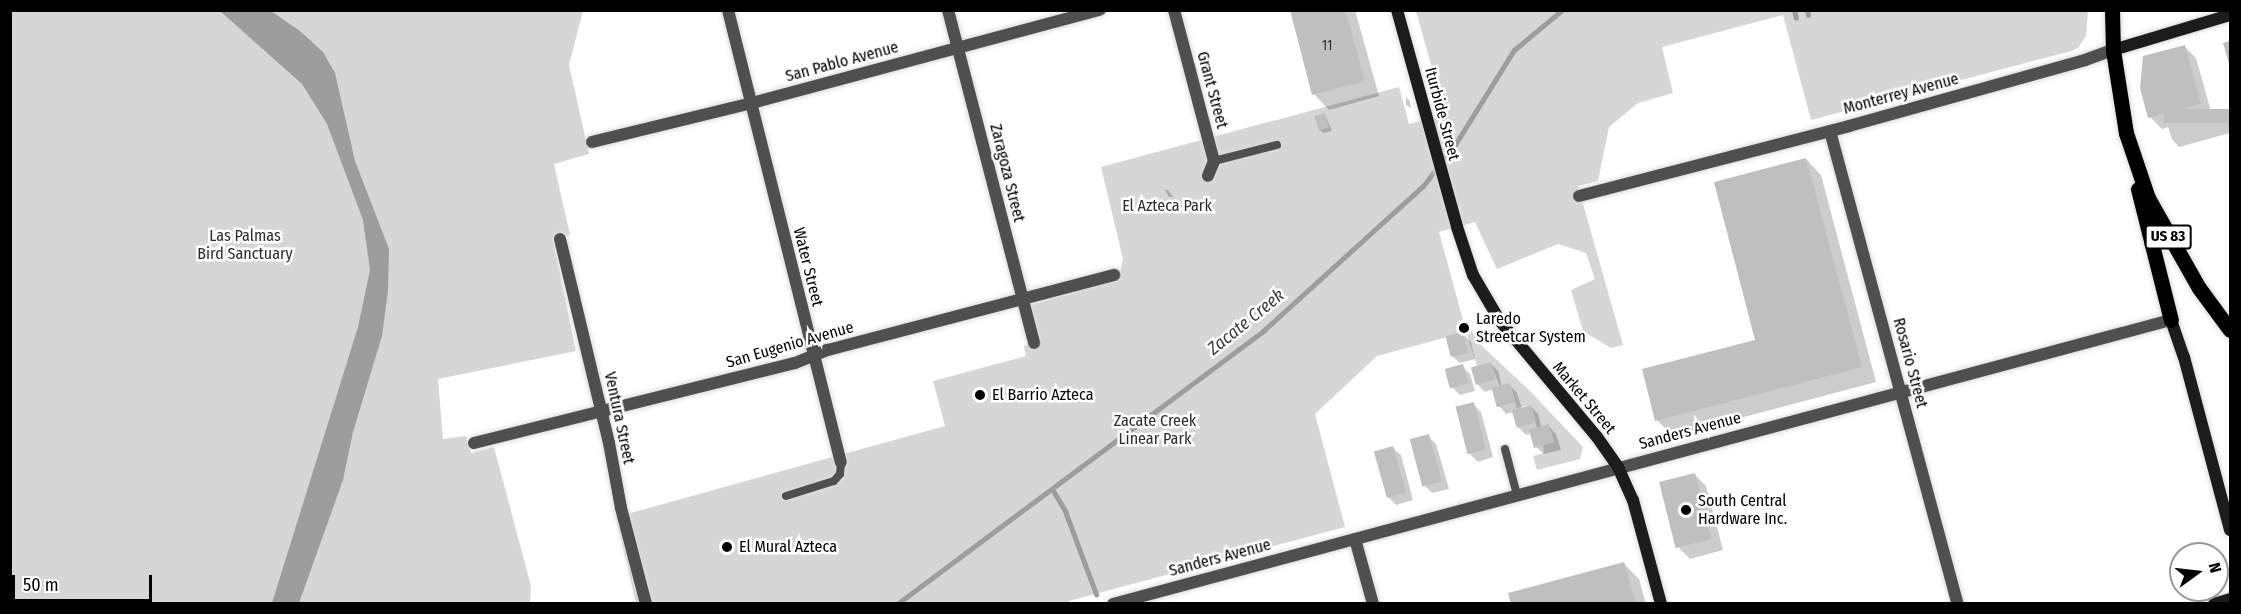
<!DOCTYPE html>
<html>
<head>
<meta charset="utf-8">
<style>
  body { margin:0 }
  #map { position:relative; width:2241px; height:614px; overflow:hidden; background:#fff; font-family:"Fira Sans Condensed",sans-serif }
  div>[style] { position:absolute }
  .green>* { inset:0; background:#d6d6d6 }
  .water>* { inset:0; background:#9d9d9d }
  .shadow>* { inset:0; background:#0003 }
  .stream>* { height:5px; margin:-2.5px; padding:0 2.5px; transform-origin:2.5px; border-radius:2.5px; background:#9d9d9d }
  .building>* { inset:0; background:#bfbfbf; transform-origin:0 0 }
  .roads { filter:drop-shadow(0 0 2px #dbdbdb) drop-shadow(0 0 2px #dbdbdb) }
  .lane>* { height:8px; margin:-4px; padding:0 4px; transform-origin:4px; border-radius:4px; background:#4f4f4f }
  .street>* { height:12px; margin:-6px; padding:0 6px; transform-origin:6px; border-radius:6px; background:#4f4f4f }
  .secondary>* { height:12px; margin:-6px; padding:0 6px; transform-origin:6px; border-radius:6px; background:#1c1c1c }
  .primary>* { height:15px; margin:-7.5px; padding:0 7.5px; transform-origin:7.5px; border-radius:7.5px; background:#000 }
  .dots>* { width:16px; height:16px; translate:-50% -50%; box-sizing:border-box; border:3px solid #fff; border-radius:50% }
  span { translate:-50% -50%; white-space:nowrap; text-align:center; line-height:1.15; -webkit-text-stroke:5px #fff; paint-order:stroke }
  .number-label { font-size:14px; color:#303030 }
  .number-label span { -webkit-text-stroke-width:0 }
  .shield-label span { padding:2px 4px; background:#fff; border:2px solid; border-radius:4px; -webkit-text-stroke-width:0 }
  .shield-label { font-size:15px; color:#000; font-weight:700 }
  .street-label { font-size:16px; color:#000 }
  .park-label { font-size:16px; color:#2d2d2d }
  .poi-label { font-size:16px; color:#000 }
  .left { translate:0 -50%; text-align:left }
  .water-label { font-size:18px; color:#3e3e3e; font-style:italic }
  .frame { position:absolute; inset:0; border:12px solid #000; pointer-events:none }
  .north { position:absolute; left:2169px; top:542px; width:60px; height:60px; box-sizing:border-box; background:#fff; border:2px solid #999; border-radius:50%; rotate:75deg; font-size:16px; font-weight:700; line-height:24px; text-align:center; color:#000 }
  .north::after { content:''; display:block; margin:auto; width:21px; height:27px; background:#000; clip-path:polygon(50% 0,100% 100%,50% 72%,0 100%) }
  .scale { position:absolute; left:12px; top:575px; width:140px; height:27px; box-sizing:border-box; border:3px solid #000; border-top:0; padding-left:8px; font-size:18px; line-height:21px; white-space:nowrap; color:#000; -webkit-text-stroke:4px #fff; paint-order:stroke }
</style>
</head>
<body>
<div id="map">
  <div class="green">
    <div style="clip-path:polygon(10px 11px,583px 11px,569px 65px,589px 154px,554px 164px,570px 235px,553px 240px,576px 351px,438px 379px,443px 439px,466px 436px,471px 453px,494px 447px,531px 586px,530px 603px,11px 603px)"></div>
    <div style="clip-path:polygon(1416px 11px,2088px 11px,2086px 36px,2078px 48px,2071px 51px,1811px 120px,1783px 15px,1662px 47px,1673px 93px,1638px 103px,1609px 127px,1598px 181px,1578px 186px,1623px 345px,1611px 348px,1583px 331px,1571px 290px,1595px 279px,1586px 253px,1558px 244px,1497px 269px,1475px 222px,1439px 232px,1466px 331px,1471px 330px,1483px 347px,1531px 392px,1583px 447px,1580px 459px,1537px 470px,1533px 456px,1544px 453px,1543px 445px,1554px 442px,1537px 428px,1531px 405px,1517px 408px,1510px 384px,1500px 386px,1490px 362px,1477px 366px,1466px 332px,1377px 356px,1315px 414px,1345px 527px,1069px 601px,1069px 603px,636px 603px,616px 517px,945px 426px,933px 381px,1026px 356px,1024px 346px,1040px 341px,1031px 305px,1119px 279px,1123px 259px,1101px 167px,1399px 87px,1409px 124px,1445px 115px)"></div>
  </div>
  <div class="water">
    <div style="clip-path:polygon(220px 11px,271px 11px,300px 31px,323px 52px,335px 73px,355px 161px,389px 249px,388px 291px,382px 336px,353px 432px,343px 480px,299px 603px,272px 603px,358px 327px,370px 270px,363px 220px,327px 124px,302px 84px)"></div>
  </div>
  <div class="shadow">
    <div style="clip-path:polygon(1291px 10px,1355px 10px,1379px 96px,1329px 110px,1314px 94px)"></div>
    <div style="clip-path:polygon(2185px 47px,2196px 58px,2212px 115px,2230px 112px,2230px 133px,2179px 147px,2172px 139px,2168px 127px,2162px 129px,2150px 117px)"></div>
    <div style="clip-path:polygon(1406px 97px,1410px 101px,1411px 108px,1406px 105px)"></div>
    <div style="clip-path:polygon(1325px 114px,1332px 131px,1323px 133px,1319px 129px)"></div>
    <div style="clip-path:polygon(1806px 159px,1821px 175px,1876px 382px,1672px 436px,1657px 420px,1757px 341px)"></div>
    <div style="clip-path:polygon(1165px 190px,1168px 190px,1173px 197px,1169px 197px)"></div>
    <div style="clip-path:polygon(1141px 200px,1148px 205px,1146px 208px,1139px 202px)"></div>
    <div style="clip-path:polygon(1463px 334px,1471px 342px,1475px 359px,1460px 363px,1452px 356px)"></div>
    <div style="clip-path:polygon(1490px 363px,1498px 371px,1502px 387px,1509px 385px,1517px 393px,1522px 409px,1531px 406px,1538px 414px,1542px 428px,1549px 426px,1556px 434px,1561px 450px,1544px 454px,1536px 447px,1532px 433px,1526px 435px,1518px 427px,1514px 412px,1506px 414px,1499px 406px,1494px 389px,1485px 392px,1477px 384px)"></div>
    <div style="clip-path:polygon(1462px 366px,1470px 374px,1475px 391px,1460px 395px,1452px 387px)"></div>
    <div style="clip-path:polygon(1473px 404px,1481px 412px,1493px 457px,1478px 462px,1470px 454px)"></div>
    <div style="clip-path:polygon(1428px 436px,1436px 444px,1449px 489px,1432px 493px,1424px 485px)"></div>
    <div style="clip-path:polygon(1393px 448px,1401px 455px,1413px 500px,1396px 505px,1388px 497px)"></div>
    <div style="clip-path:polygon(1694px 474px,1706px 486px,1723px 550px,1690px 559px,1678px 547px)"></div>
    <div style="clip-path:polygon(1624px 564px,1639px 579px,1646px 604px,1513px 604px)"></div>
  </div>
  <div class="stream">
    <div style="left:1794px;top:10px;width:8px;rotate:76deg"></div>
    <div style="left:1807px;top:10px;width:5px;rotate:79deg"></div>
    <div style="left:1052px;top:489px;width:26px;rotate:59deg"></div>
    <div style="left:1065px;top:511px;width:89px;rotate:69.5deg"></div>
    <div style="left:897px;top:604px;width:458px;rotate:-36.7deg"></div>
    <div style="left:1264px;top:330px;width:215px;rotate:-42.2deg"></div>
    <div style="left:1423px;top:186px;width:54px;rotate:-52.5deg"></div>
    <div style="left:1456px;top:143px;width:110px;rotate:-58.1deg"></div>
    <div style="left:1514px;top:50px;width:62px;rotate:-39.8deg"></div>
  </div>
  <div class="building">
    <div style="clip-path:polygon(1290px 10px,1345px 10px,1365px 81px,1312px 95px)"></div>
    <div style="clip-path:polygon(2230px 41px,2230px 67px,2223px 43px)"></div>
    <div style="clip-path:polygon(2185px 45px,2201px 104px,2148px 118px,2140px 88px,2143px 56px)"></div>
    <div style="left:2230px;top:109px;width:14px;height:66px;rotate:90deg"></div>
    <div style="left:1325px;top:113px;width:15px;height:11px;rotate:74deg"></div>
    <div style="clip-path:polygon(1806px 158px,1862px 367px,1655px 421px,1642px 369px,1755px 340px,1714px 182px)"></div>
    <div style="left:1463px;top:332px;width:21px;height:18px;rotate:76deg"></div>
    <div style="left:1490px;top:362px;width:18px;height:20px;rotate:74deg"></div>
    <div style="left:1463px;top:364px;width:20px;height:19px;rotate:75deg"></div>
    <div style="left:1510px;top:383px;width:20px;height:19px;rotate:75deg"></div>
    <div style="left:1474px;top:402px;width:49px;height:19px;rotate:76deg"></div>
    <div style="left:1531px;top:405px;width:18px;height:20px;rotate:74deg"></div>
    <div style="left:1549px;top:424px;width:19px;height:21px;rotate:74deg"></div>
    <div style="left:1429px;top:434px;width:49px;height:20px;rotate:75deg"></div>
    <div style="left:1393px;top:446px;width:48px;height:20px;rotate:74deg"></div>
    <div style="left:1695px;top:473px;width:68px;height:37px;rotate:76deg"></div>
    <div style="clip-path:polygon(1624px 562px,1636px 604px,1511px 604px,1508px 593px)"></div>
  </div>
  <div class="roads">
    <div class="lane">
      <div style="left:1214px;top:161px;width:65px;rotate:-14.3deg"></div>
      <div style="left:1505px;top:449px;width:48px;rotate:75.4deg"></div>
      <div style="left:786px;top:496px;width:50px;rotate:-17.4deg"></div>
      <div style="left:834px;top:481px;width:9px;rotate:-49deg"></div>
      <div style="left:840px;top:474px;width:12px;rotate:-85deg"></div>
    </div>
    <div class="street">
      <div style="left:728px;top:10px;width:466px;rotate:76deg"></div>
      <div style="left:948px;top:10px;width:344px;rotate:75.5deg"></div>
      <div style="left:1174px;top:10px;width:156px;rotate:75.2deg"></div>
      <div style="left:1214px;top:161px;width:16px;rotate:112deg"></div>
      <div style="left:1830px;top:131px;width:490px;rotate:74.9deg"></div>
      <div style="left:592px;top:142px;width:165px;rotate:-13.7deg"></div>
      <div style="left:752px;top:103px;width:360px;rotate:-15deg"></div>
      <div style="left:1579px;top:196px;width:279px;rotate:-14.5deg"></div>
      <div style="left:1849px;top:126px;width:245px;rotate:-15.6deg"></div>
      <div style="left:2085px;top:60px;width:30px;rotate:-20deg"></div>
      <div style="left:560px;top:239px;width:210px;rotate:76.5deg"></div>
      <div style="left:609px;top:443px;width:66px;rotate:79.5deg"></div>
      <div style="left:621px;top:508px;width:99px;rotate:75.4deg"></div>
      <div style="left:474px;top:443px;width:331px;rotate:-14deg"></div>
      <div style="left:795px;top:363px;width:35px;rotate:-22deg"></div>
      <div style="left:828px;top:350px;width:296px;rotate:-14.7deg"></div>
      <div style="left:1355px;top:539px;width:67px;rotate:74.5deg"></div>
      <div style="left:1113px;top:604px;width:1095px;rotate:-15.03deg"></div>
    </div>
    <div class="secondary">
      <div style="left:1397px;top:10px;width:225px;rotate:74.5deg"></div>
      <div style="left:1457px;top:227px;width:51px;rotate:71.6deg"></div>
      <div style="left:1473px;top:275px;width:53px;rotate:59.6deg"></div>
      <div style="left:1500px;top:321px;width:151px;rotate:50.1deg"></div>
      <div style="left:1597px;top:437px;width:37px;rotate:55deg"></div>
      <div style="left:1618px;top:467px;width:36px;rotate:66deg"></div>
      <div style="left:1633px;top:500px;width:108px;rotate:74.9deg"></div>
      <div style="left:2113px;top:50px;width:122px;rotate:-16.7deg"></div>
      <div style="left:2171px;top:320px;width:39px;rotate:71deg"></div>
      <div style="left:2184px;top:357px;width:179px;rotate:75.1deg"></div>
      <div style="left:2214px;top:604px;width:17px;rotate:-17deg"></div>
    </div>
    <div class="primary">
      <div style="left:2112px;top:10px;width:40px;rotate:88.6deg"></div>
      <div style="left:2113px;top:50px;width:84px;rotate:81.1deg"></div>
      <div style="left:2126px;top:133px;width:69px;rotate:71.3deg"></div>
      <div style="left:2148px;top:198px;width:103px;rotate:60.5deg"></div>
      <div style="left:2199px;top:288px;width:52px;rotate:53.6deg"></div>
      <div style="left:2138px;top:189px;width:135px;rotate:75.9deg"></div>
    </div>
  </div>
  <div class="dots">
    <div style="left:1464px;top:328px;background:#000"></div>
    <div style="left:980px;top:395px;background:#000"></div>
    <div style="left:1686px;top:510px;background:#000"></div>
    <div style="left:727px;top:547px;background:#000"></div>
  </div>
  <div class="number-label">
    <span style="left:1327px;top:46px">11</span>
  </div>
  <div class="shield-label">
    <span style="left:2168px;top:237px">US 83</span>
  </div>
  <div class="street-label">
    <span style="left:842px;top:62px;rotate:-15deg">San Pablo Avenue</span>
    <span style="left:1212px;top:90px;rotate:75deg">Grant Street</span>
    <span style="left:1901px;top:94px;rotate:-15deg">Monterrey Avenue</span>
    <span style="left:1442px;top:114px;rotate:75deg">Iturbide Street</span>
    <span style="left:1007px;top:173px;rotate:76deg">Zaragoza Street</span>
    <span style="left:808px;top:267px;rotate:76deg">Water Street</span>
    <span style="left:790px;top:345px;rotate:-16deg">San Eugenio Avenue</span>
    <span style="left:1910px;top:363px;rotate:75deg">Rosario Street</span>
    <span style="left:1584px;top:398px;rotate:50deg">Market Street</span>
    <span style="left:619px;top:418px;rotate:78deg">Ventura Street</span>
    <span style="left:1690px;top:431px;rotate:-15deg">Sanders Avenue</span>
    <span style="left:1220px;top:558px;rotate:-15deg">Sanders Avenue</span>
  </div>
  <div class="park-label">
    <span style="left:1167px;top:206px">El Azteca Park</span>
    <span style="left:245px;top:245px">Las Palmas<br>Bird Sanctuary</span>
    <span style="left:1155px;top:430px">Zacate Creek<br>Linear Park</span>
  </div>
  <div class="poi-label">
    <span class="left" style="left:1476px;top:328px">Laredo<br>Streetcar System</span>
    <span class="left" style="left:992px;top:395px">El Barrio Azteca</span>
    <span class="left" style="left:1698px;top:510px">South Central<br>Hardware Inc.</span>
    <span class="left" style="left:739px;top:547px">El Mural Azteca</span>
  </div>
  <div class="water-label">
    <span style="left:1246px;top:322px;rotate:-39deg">Zacate Creek</span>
  </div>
  <div class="frame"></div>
  <div class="north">N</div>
  <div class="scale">50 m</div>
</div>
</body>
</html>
